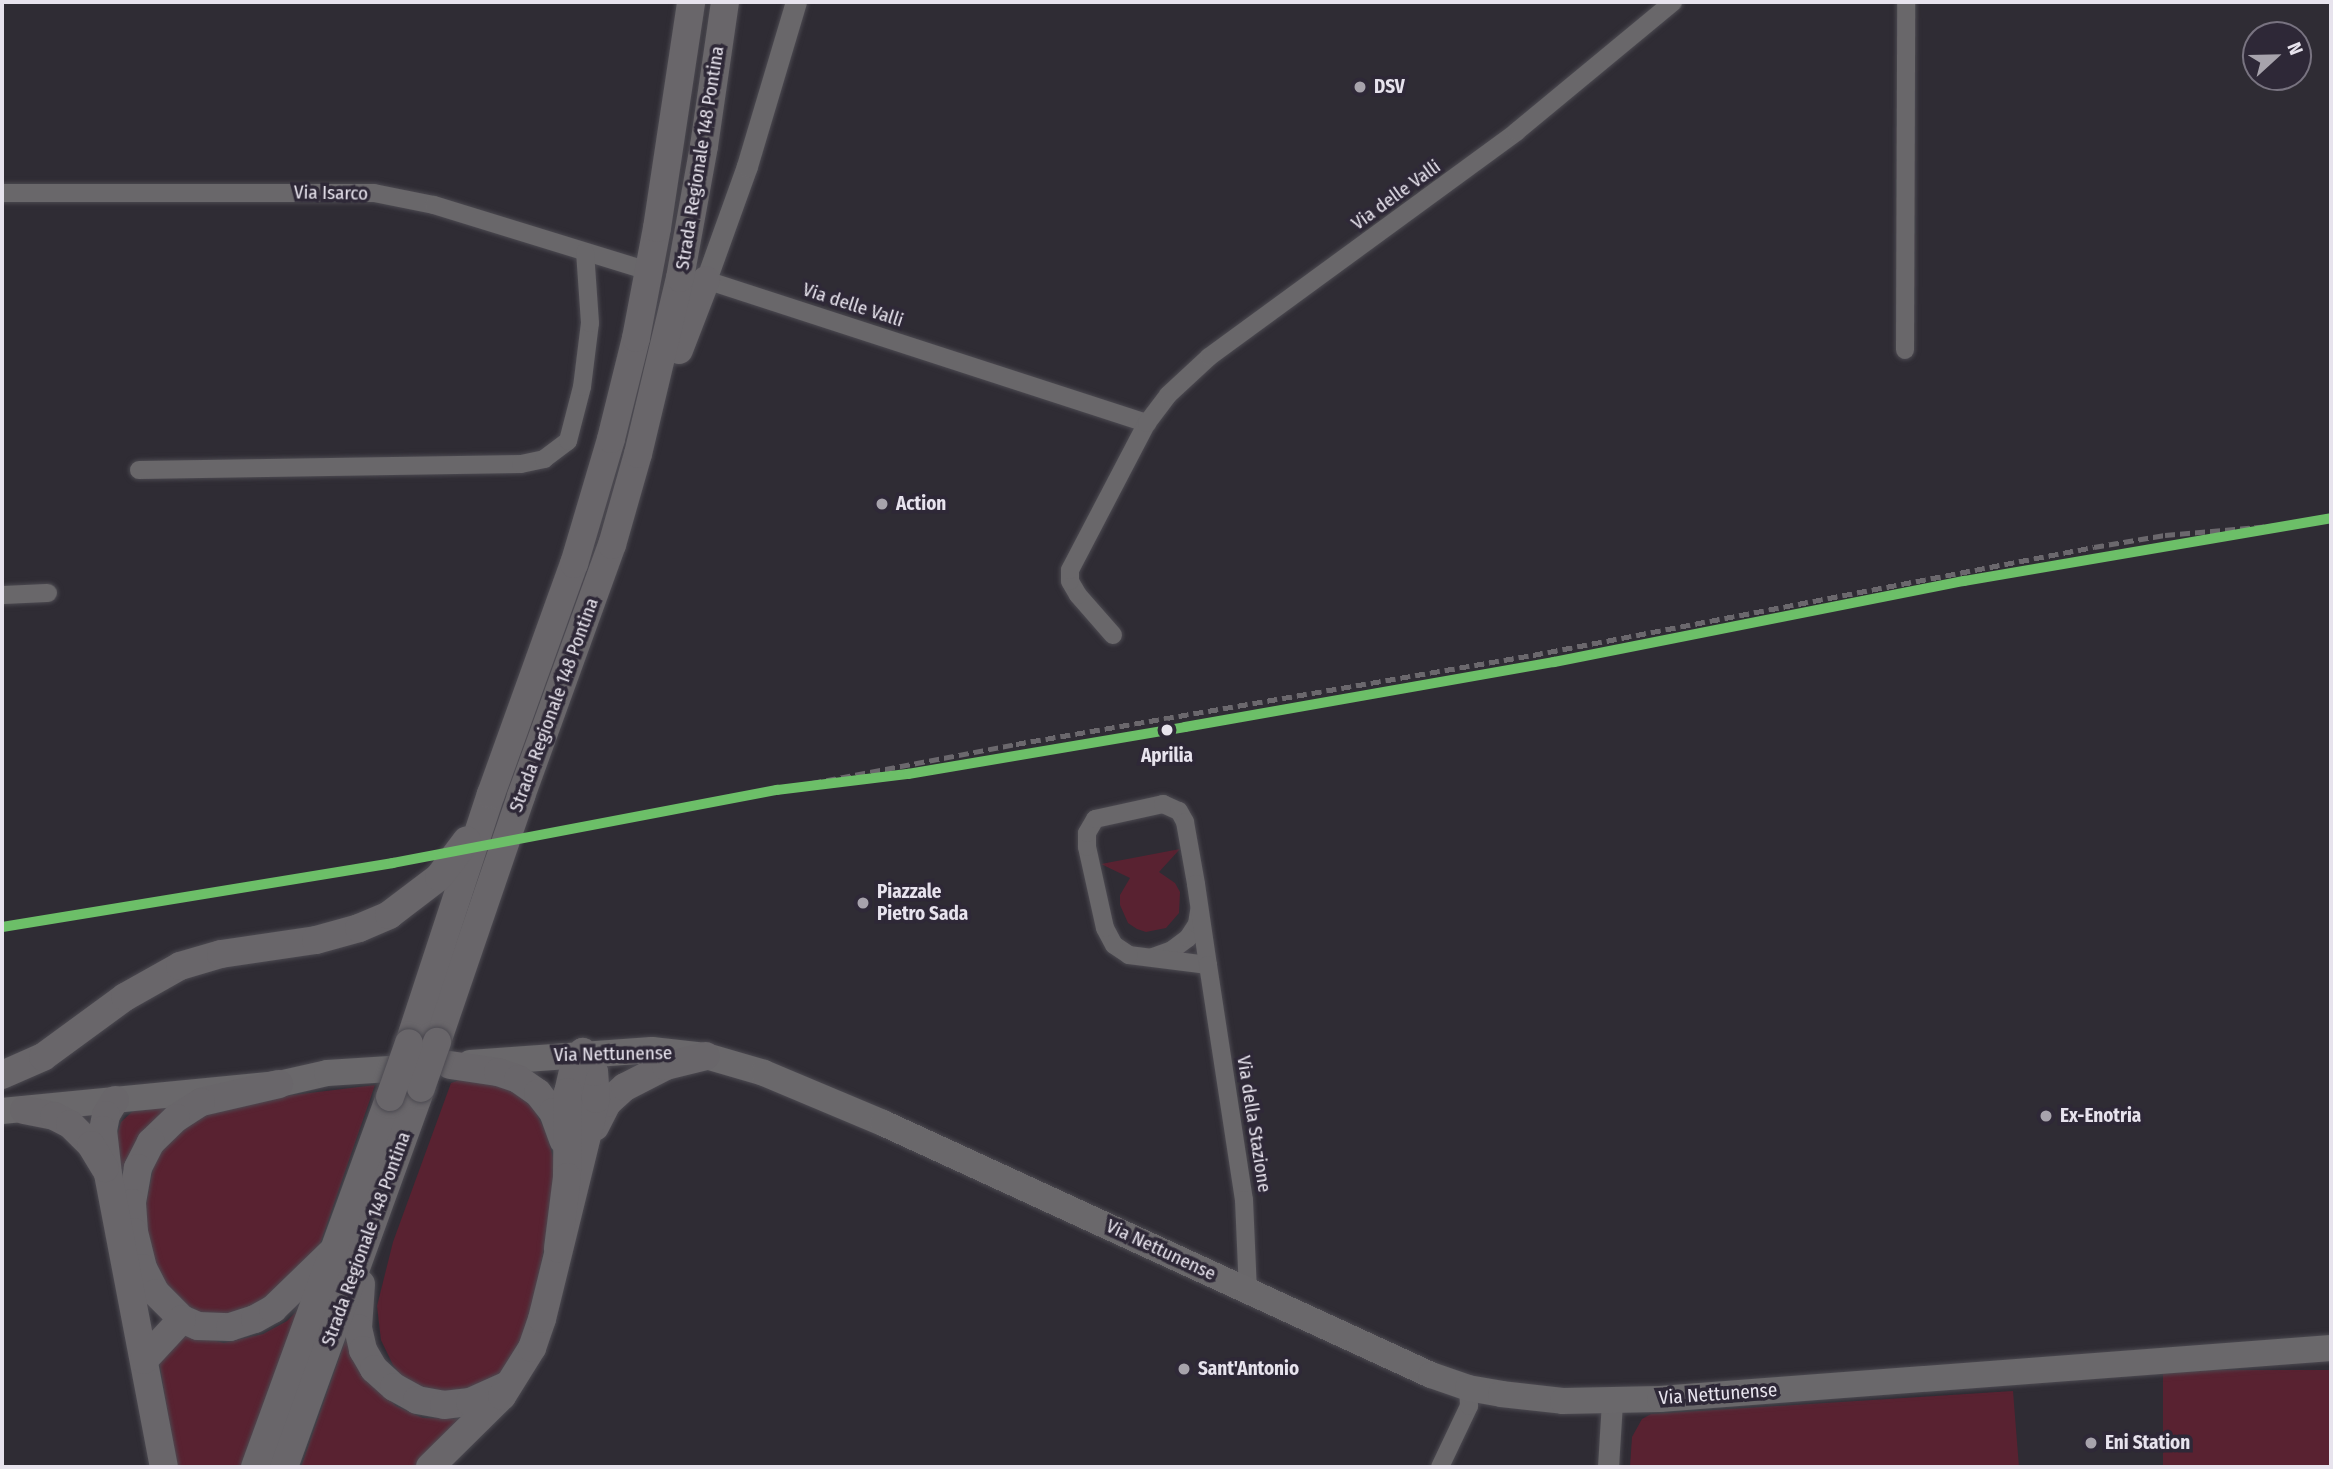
<!DOCTYPE html>
<html>
<head>
<meta charset="utf-8">
<style>
  body { margin:0 }
  #map { position:relative; width:2333px; height:1469px; overflow:hidden; background:#2f2c34; font-family:"Fira Sans Condensed",sans-serif }
  div>[style] { position:absolute }
  .green>* { inset:0; background:#592231; transform-origin:0 0 }
  .roads { filter:drop-shadow(0 0 2px #4c4a51) drop-shadow(0 0 2px #4c4a51) }
  .minor>* { height:18px; margin:-9px; padding:0 9px; transform-origin:9px; border-radius:9px; background:#69676a }
  .tertiary>* { height:21px; margin:-10.5px; padding:0 10.5px; transform-origin:10.5px; border-radius:10.5px; background:#69676a }
  .primary>* { height:26px; margin:-13px; padding:0 13px; transform-origin:13px; border-radius:13px; background:#6a686b }
  .trunk>* { height:28px; margin:-14px; padding:0 14px; transform-origin:14px; border-radius:14px; background:#69666a }
  .rail>* { height:5px; margin-top:-2.5px; transform-origin:0; background:repeating-linear-gradient(90deg,#6b686d 0 10px,transparent 0 15px) }
  .bridges { filter:drop-shadow(0 0 2px #4c4a51) drop-shadow(0 0 2px #4c4a51) }
  .trunk-bridge>* { height:28px; margin:-14px; padding:0 14px; transform-origin:14px; border-radius:14px; background:#69666a }
  .rail-1>* { height:10px; margin:-5px; padding:0 5px; transform-origin:5px; border-radius:5px; background:#6cbf68 }
  .dots>* { width:19px; height:19px; translate:-50% -50%; box-sizing:border-box; border:4px solid #2e2837; border-radius:50% }
  span { translate:-50% -50%; white-space:nowrap; text-align:center; line-height:1.15; -webkit-text-stroke:7px #2e2837; paint-order:stroke }
  .poi-label { font-size:19px; color:#e7e3ed; font-weight:700 }
  .left { translate:0 -50%; text-align:left }
  .street-label { font-size:19px; color:#e7e3ed }
  .stop-label { font-size:19px; color:#e7e3ed; font-weight:700 }
  .frame { position:absolute; inset:0; border:4px solid #e7e3ed; pointer-events:none }
  .north { position:absolute; left:2242px; top:21px; width:70px; height:70px; box-sizing:border-box; background:#2e2837; border:2px solid #787380; border-radius:50%; rotate:68deg; font-size:19px; font-weight:700; line-height:28px; text-align:center; color:#e7e3ed }
  .north::after { content:''; display:block; margin:auto; width:24px; height:32px; background:#a7a3ac; clip-path:polygon(50% 0,100% 100%,50% 72%,0 100%) }
</style>
</head>
<body>
<div id="map">
  <div class="green">
    <div style="clip-path:polygon(1180px 849px,1159px 872px,1175px 883px,1180px 892px,1179px 913px,1166px 928px,1146px 932px,1137px 929px,1128px 923px,1120px 905px,1120px 895px,1130px 878px,1101px 864px)"></div>
    <div style="clip-path:polygon(468px 1077px,518px 1091px,534px 1109px,547px 1134px,554px 1162px,554px 1202px,528px 1325px,512px 1364px,486px 1387px,432px 1394px,402px 1376px,393px 1365px,381px 1340px,377px 1306px,393px 1242px,451px 1083px)"></div>
    <div style="clip-path:polygon(375px 1085px,319px 1247px,253px 1315px,194px 1315px,167px 1290px,148px 1243px,145px 1210px,154px 1163px,167px 1141px,190px 1119px,243px 1101px)"></div>
    <div style="clip-path:polygon(185px 1104px,123px 1197px,116px 1139px,121px 1122px,133px 1111px)"></div>
    <div style="clip-path:polygon(308px 1300px,249px 1467px,177px 1467px,159px 1360px,188px 1334px,224px 1343px,263px 1334px,287px 1321px)"></div>
    <div style="clip-path:polygon(351px 1324px,384px 1395px,396px 1406px,423px 1418px,466px 1419px,427px 1467px,301px 1467px)"></div>
    <div style="left:2331px;top:1370px;width:97px;height:168px;rotate:90deg"></div>
    <div style="clip-path:polygon(2013px 1391px,2019px 1467px,1630px 1467px,1632px 1437px,1642px 1419px,1651px 1414px)"></div>
  </div>
  <div class="roads">
    <div class="minor">
      <div style="left:2px;top:193px;width:372px"></div>
      <div style="left:374px;top:193px;width:61px;rotate:11.3deg"></div>
      <div style="left:434px;top:205px;width:225px;rotate:17.1deg"></div>
      <div style="left:706px;top:280px;width:464px;rotate:18deg"></div>
      <div style="left:1905px;top:350px;width:348px;rotate:-89.8deg"></div>
      <div style="left:139px;top:470px;width:382px;rotate:-0.9deg"></div>
      <div style="left:521px;top:464px;width:24px;rotate:-12deg"></div>
      <div style="left:544px;top:459px;width:30px;rotate:-37deg"></div>
      <div style="left:568px;top:441px;width:56px;rotate:-75.5deg"></div>
      <div style="left:582px;top:387px;width:64px;rotate:-82.9deg"></div>
      <div style="left:590px;top:323px;width:71px;rotate:-94deg"></div>
      <div style="left:2px;top:595px;width:46px;rotate:-2.5deg"></div>
      <div style="left:1113px;top:635px;width:53px;rotate:-131.2deg"></div>
      <div style="left:1078px;top:595px;width:16px;rotate:-120deg"></div>
      <div style="left:1070px;top:581px;width:11px;rotate:-90deg"></div>
      <div style="left:1070px;top:570px;width:166px;rotate:-62.4deg"></div>
      <div style="left:1147px;top:423px;width:35px;rotate:-53deg"></div>
      <div style="left:1168px;top:395px;width:56px;rotate:-42.8deg"></div>
      <div style="left:1209px;top:357px;width:381px;rotate:-36.2deg"></div>
      <div style="left:1516px;top:132px;width:204px;rotate:-39.6deg"></div>
      <div style="left:1153px;top:957px;width:20px;rotate:-20deg"></div>
      <div style="left:1172px;top:950px;width:20px;rotate:-37deg"></div>
      <div style="left:1188px;top:938px;width:17px;rotate:-57deg"></div>
      <div style="left:1197px;top:924px;width:13px;rotate:-81deg"></div>
      <div style="left:1208px;top:965px;width:80px;rotate:-172.8deg"></div>
      <div style="left:1129px;top:955px;width:18px;rotate:-146deg"></div>
      <div style="left:1114px;top:945px;width:19px;rotate:-118deg"></div>
      <div style="left:1105px;top:928px;width:83px;rotate:-102.5deg"></div>
      <div style="left:1087px;top:847px;width:14px;rotate:-90deg"></div>
      <div style="left:1087px;top:833px;width:16px;rotate:-60deg"></div>
      <div style="left:1095px;top:819px;width:70px;rotate:-12.4deg"></div>
      <div style="left:1163px;top:804px;width:17px;rotate:24deg"></div>
      <div style="left:1179px;top:811px;width:13px;rotate:61deg"></div>
      <div style="left:1185px;top:822px;width:63px;rotate:79.9deg"></div>
      <div style="left:1196px;top:884px;width:82px;rotate:81.6deg"></div>
      <div style="left:1208px;top:965px;width:238px;rotate:81.3deg"></div>
      <div style="left:1244px;top:1200px;width:91px;rotate:87.5deg"></div>
      <div style="left:1440px;top:1467px;width:68px;rotate:-64.6deg"></div>
      <div style="left:1469px;top:1406px;width:18px;rotate:-93deg"></div>
    </div>
    <div class="tertiary">
      <div style="left:706px;top:280px;width:121px;rotate:-70.2deg"></div>
      <div style="left:747px;top:166px;width:171px;rotate:-73.4deg"></div>
      <div style="left:1608px;top:1467px;width:66px;rotate:-86.5deg"></div>
    </div>
    <div class="primary">
      <div style="left:470px;top:1063px;width:182px;rotate:-4.1deg"></div>
      <div style="left:652px;top:1050px;width:54px;rotate:6.3deg"></div>
      <div style="left:706px;top:1056px;width:60px;rotate:16.3deg"></div>
      <div style="left:764px;top:1073px;width:129px;rotate:22.8deg"></div>
      <div style="left:883px;top:1123px;width:603px;rotate:24.7deg"></div>
      <div style="left:1431px;top:1375px;width:39px;rotate:19deg"></div>
      <div style="left:1468px;top:1388px;width:34px;rotate:10deg"></div>
      <div style="left:1501px;top:1394px;width:62px;rotate:6.4deg"></div>
      <div style="left:1563px;top:1401px;width:97px;rotate:-1.2deg"></div>
      <div style="left:1660px;top:1399px;width:673px;rotate:-4.35deg"></div>
      <div style="left:2px;top:1111px;width:278px;rotate:-5.6deg"></div>
      <div style="left:279px;top:1084px;width:49px;rotate:-12.9deg"></div>
      <div style="left:327px;top:1073px;width:94px;rotate:-3.7deg"></div>
    </div>
    <div class="trunk">
      <div style="left:679px;top:350px;width:75px;rotate:-68.9deg"></div>
      <div style="left:437px;top:1042px;width:260px;rotate:-71.1deg"></div>
      <div style="left:521px;top:796px;width:267px;rotate:-70.1deg"></div>
      <div style="left:612px;top:545px;width:95px;rotate:-74.1deg"></div>
      <div style="left:638px;top:454px;width:181px;rotate:-76.6deg"></div>
      <div style="left:680px;top:278px;width:134px;rotate:-79.7deg"></div>
      <div style="left:704px;top:146px;width:146px;rotate:-81.7deg"></div>
      <div style="left:409px;top:1043px;width:262px;rotate:-71.8deg"></div>
      <div style="left:491px;top:794px;width:245px;rotate:-70.2deg"></div>
      <div style="left:574px;top:564px;width:130px;rotate:-73.5deg"></div>
      <div style="left:611px;top:439px;width:104px;rotate:-76.1deg"></div>
      <div style="left:636px;top:338px;width:112px;rotate:-79.2deg"></div>
      <div style="left:657px;top:228px;width:229px;rotate:-81.4deg"></div>
      <div style="left:450px;top:1065px;width:49px;rotate:8.3deg"></div>
      <div style="left:498px;top:1072px;width:21px;rotate:19deg"></div>
      <div style="left:518px;top:1079px;width:24px;rotate:35deg"></div>
      <div style="left:538px;top:1093px;width:24px;rotate:52deg"></div>
      <div style="left:553px;top:1112px;width:30px;rotate:70deg"></div>
      <div style="left:2px;top:1075px;width:45px;rotate:-23.7deg"></div>
      <div style="left:43px;top:1057px;width:102px;rotate:-36.2deg"></div>
      <div style="left:125px;top:997px;width:63px;rotate:-29.4deg"></div>
      <div style="left:180px;top:966px;width:43px;rotate:-16.3deg"></div>
      <div style="left:221px;top:954px;width:96px;rotate:-8.4deg"></div>
      <div style="left:316px;top:940px;width:45px;rotate:-15.6deg"></div>
      <div style="left:359px;top:928px;width:33px;rotate:-23deg"></div>
      <div style="left:389px;top:915px;width:63px;rotate:-37.2deg"></div>
      <div style="left:439px;top:877px;width:46px;rotate:-52.9deg"></div>
      <div style="left:279px;top:1084px;width:80px;rotate:167deg"></div>
      <div style="left:201px;top:1102px;width:30px;rotate:147deg"></div>
      <div style="left:176px;top:1118px;width:35px;rotate:136deg"></div>
      <div style="left:151px;top:1142px;width:29px;rotate:117deg"></div>
      <div style="left:138px;top:1168px;width:36px;rotate:100deg"></div>
      <div style="left:132px;top:1203px;width:29px;rotate:86deg"></div>
      <div style="left:134px;top:1232px;width:37px;rotate:76deg"></div>
      <div style="left:143px;top:1268px;width:28px;rotate:63deg"></div>
      <div style="left:156px;top:1293px;width:37px;rotate:45deg"></div>
      <div style="left:182px;top:1319px;width:17px;rotate:24deg"></div>
      <div style="left:198px;top:1326px;width:32px;rotate:2deg"></div>
      <div style="left:230px;top:1327px;width:26px;rotate:-18deg"></div>
      <div style="left:255px;top:1319px;width:21px;rotate:-29deg"></div>
      <div style="left:273px;top:1309px;width:88px;rotate:-44.1deg"></div>
      <div style="left:115px;top:1100px;width:17px;rotate:121deg"></div>
      <div style="left:106px;top:1115px;width:15px;rotate:101deg"></div>
      <div style="left:103px;top:1130px;width:44px;rotate:83.5deg"></div>
      <div style="left:108px;top:1174px;width:298px;rotate:79.2deg"></div>
      <div style="left:24px;top:1110px;width:31px;rotate:11deg"></div>
      <div style="left:54px;top:1116px;width:18px;rotate:27deg"></div>
      <div style="left:70px;top:1124px;width:30px;rotate:45deg"></div>
      <div style="left:91px;top:1145px;width:27px;rotate:59deg"></div>
      <div style="left:595px;top:1127px;width:27px;rotate:-63deg"></div>
      <div style="left:607px;top:1103px;width:24px;rotate:-42deg"></div>
      <div style="left:625px;top:1087px;width:46px;rotate:-27.1deg"></div>
      <div style="left:666px;top:1066px;width:41px;rotate:-14deg"></div>
      <div style="left:361px;top:1284px;width:44px;rotate:93.9deg"></div>
      <div style="left:358px;top:1328px;width:23px;rotate:77deg"></div>
      <div style="left:363px;top:1350px;width:22px;rotate:60deg"></div>
      <div style="left:374px;top:1369px;width:27px;rotate:42deg"></div>
      <div style="left:394px;top:1387px;width:26px;rotate:29deg"></div>
      <div style="left:417px;top:1400px;width:27px;rotate:10deg"></div>
      <div style="left:444px;top:1405px;width:26px;rotate:-7deg"></div>
      <div style="left:470px;top:1402px;width:39px;rotate:-24deg"></div>
      <div style="left:144px;top:1360px;width:56px;rotate:-47.2deg"></div>
      <div style="left:255px;top:1467px;width:394px;rotate:-70deg"></div>
      <div style="left:284px;top:1467px;width:403px;rotate:-70.1deg"></div>
      <div style="left:430px;top:1467px;width:101px;rotate:-44.6deg"></div>
      <div style="left:502px;top:1396px;width:57px;rotate:-58deg"></div>
      <div style="left:532px;top:1348px;width:31px;rotate:-71deg"></div>
      <div style="left:542px;top:1319px;width:227px;rotate:-76.2deg"></div>
      <div style="left:596px;top:1099px;width:27px;rotate:-94deg"></div>
      <div style="left:594px;top:1072px;width:23px;rotate:-119deg"></div>
      <div style="left:583px;top:1052px;width:21px;rotate:118deg"></div>
      <div style="left:573px;top:1071px;width:22px;rotate:103deg"></div>
      <div style="left:568px;top:1092px;width:85px;rotate:90.7deg"></div>
      <div style="left:567px;top:1177px;width:72px;rotate:97.2deg"></div>
    </div>
  </div>
  <div class="rail">
    <div style="left:723px;top:800px;width:298px;rotate:-10.8deg"></div>
    <div style="left:1016px;top:744px;width:525px;rotate:-9.77deg"></div>
    <div style="left:1533px;top:655px;width:571px;rotate:-10.9deg"></div>
    <div style="left:2094px;top:547px;width:72px;rotate:-9.6deg"></div>
    <div style="left:2165px;top:535px;width:129px;rotate:-4.9deg"></div>
  </div>
  <div class="bridges">
    <div class="trunk-bridge">
      <div style="left:421px;top:1088px;width:49px;rotate:-70.8deg"></div>
      <div style="left:390px;top:1097px;width:57px;rotate:-70.6deg"></div>
    </div>
  </div>
  <div class="rail-1">
    <div style="left:2px;top:927px;width:396px;rotate:-9.3deg"></div>
    <div style="left:393px;top:863px;width:391px;rotate:-10.8deg"></div>
    <div style="left:777px;top:790px;width:132px;rotate:-7deg"></div>
    <div style="left:908px;top:774px;width:281px;rotate:-9.6deg"></div>
    <div style="left:1185px;top:727px;width:375px;rotate:-10deg"></div>
    <div style="left:1554px;top:662px;width:418px;rotate:-11.2deg"></div>
    <div style="left:1964px;top:581px;width:372px;rotate:-9.7deg"></div>
  </div>
  <div class="dots">
    <div style="left:1360px;top:87px;background:#a7a3ac"></div>
    <div style="left:882px;top:504px;background:#a7a3ac"></div>
    <div style="left:1167px;top:730px;background:#e7e3ed"></div>
    <div style="left:863px;top:903px;background:#a7a3ac"></div>
    <div style="left:2046px;top:1116px;background:#a7a3ac"></div>
    <div style="left:1184px;top:1369px;background:#a7a3ac"></div>
    <div style="left:2091px;top:1443px;background:#a7a3ac"></div>
  </div>
  <div class="poi-label">
    <span class="left" style="left:1374px;top:87px">DSV</span>
    <span class="left" style="left:896px;top:504px">Action</span>
    <span class="left" style="left:877px;top:903px">Piazzale<br>Pietro Sada</span>
    <span class="left" style="left:2060px;top:1116px">Ex-Enotria</span>
    <span class="left" style="left:1198px;top:1369px">Sant'Antonio</span>
    <span class="left" style="left:2105px;top:1443px">Eni Station</span>
  </div>
  <div class="street-label">
    <span style="left:700px;top:158px;rotate:-81deg">Strada Regionale 148 Pontina</span>
    <span style="left:331px;top:193px;rotate:1deg">Via Isarco</span>
    <span style="left:1396px;top:195px;rotate:-36deg">Via delle Valli</span>
    <span style="left:853px;top:305px;rotate:18deg">Via delle Valli</span>
    <span style="left:554px;top:705px;rotate:-70deg">Strada Regionale 148 Pontina</span>
    <span style="left:613px;top:1054px;rotate:-1deg">Via Nettunense</span>
    <span style="left:1254px;top:1124px;rotate:81deg">Via della Stazione</span>
    <span style="left:366px;top:1239px;rotate:-70deg">Strada Regionale 148 Pontina</span>
    <span style="left:1161px;top:1250px;rotate:25deg">Via Nettunense</span>
    <span style="left:1718px;top:1394px;rotate:-4deg">Via Nettunense</span>
  </div>
  <div class="stop-label">
    <span style="left:1167px;top:756px">Aprilia</span>
  </div>
  <div class="frame"></div>
  <div class="north">N</div>
</div>
</body>
</html>
